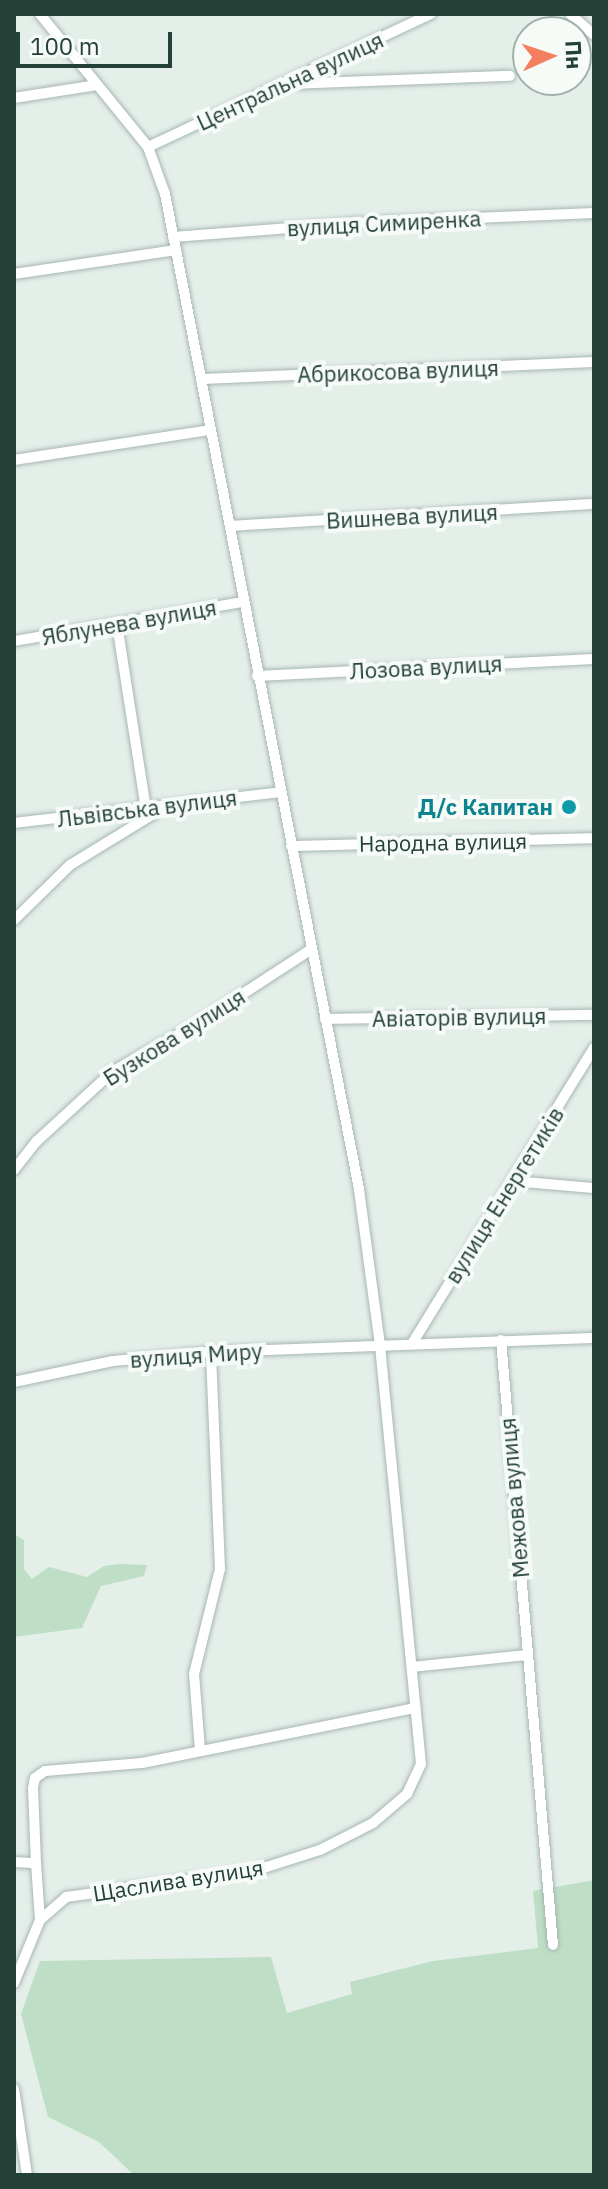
<!DOCTYPE html>
<html>
<head>
<meta charset="utf-8">
<style>
  body { margin:0 }
  #map { position:relative; width:608px; height:2189px; overflow:hidden; background:#e5efea; font-family:"IBM Plex Sans",sans-serif }
  div>[style] { position:absolute }
  .green>* { inset:0; background:#bedfc6 }
  .roads { filter:drop-shadow(0 0 2px #a7b7b1) drop-shadow(0 0 2px #a7b7b1) }
  .minor>* { height:10px; margin:-5px; padding:0 5px; transform-origin:5px; border-radius:5px; background:#fff }
  .dots>* { width:22px; height:22px; translate:-50% -50%; box-sizing:border-box; border:4px solid #f6fbf8; border-radius:50% }
  span { translate:-50% -50%; white-space:nowrap; text-align:center; line-height:1.15; -webkit-text-stroke:8px #f6fbf8; paint-order:stroke }
  .street-label { font-size:22px; color:#244138 }
  .culture-label { font-size:22px; color:#0d838f; font-weight:700 }
  .right { translate:-100% -50%; text-align:right }
  .frame { position:absolute; inset:0; border:16px solid #244138; pointer-events:none }
  .north { position:absolute; left:512px; top:16px; width:80px; height:80px; box-sizing:border-box; background:#f6fbf8; border:2px solid #a2b1ab; border-radius:50%; rotate:87deg; font-size:22px; font-weight:700; line-height:32px; text-align:center; color:#244138 }
  .north::after { content:''; display:block; margin:auto; width:28px; height:36px; background:#f37f5f; clip-path:polygon(50% 0,100% 100%,50% 72%,0 100%) }
  .scale { position:absolute; left:16px; top:32px; width:156px; height:36px; box-sizing:border-box; border:4px solid #244138; border-top:0; padding-left:10px; font-size:24px; line-height:28px; white-space:nowrap; color:#244138; -webkit-text-stroke:6px #f6fbf8; paint-order:stroke }
</style>
</head>
<body>
<div id="map">
  <div class="green">
    <div style="clip-path:polygon(14px 1534px,24px 1540px,24px 1569px,32px 1579px,49px 1567px,87px 1577px,104px 1566px,120px 1564px,147px 1565px,144px 1576px,101px 1586px,82px 1628px,14px 1637px)"></div>
    <div style="clip-path:polygon(594px 1880px,594px 2175px,134px 2175px,99px 2142px,48px 2117px,21px 2014px,40px 1961px,271px 1957px,287px 2013px,352px 1994px,350px 1982px,433px 1961px,538px 1948px,533px 1891px)"></div>
  </div>
  <div class="roads">
    <div class="minor">
      <div style="left:570px;top:14px;width:32px;rotate:41deg"></div>
      <div style="left:288px;top:84px;width:222px;rotate:-2.1deg"></div>
      <div style="left:14px;top:98px;width:84px;rotate:-8.9deg"></div>
      <div style="left:148px;top:147px;width:313px;rotate:-25.2deg"></div>
      <div style="left:173px;top:237px;width:183px;rotate:-4.4deg"></div>
      <div style="left:355px;top:223px;width:239px;rotate:-2.4deg"></div>
      <div style="left:14px;top:274px;width:164px;rotate:-8.4deg"></div>
      <div style="left:202px;top:379px;width:392px;rotate:-2.5deg"></div>
      <div style="left:14px;top:460px;width:199px;rotate:-8.7deg"></div>
      <div style="left:230px;top:526px;width:365px;rotate:-3.5deg"></div>
      <div style="left:117px;top:624px;width:188px;rotate:81.1deg"></div>
      <div style="left:14px;top:641px;width:232px;rotate:-9.7deg"></div>
      <div style="left:257px;top:676px;width:337px;rotate:-2.9deg"></div>
      <div style="left:14px;top:823px;width:268px;rotate:-6.6deg"></div>
      <div style="left:291px;top:846px;width:303px;rotate:-1.5deg"></div>
      <div style="left:14px;top:920px;width:78px;rotate:-44.5deg"></div>
      <div style="left:70px;top:865px;width:103px;rotate:-31.5deg"></div>
      <div style="left:325px;top:1019px;width:269px;rotate:-0.9deg"></div>
      <div style="left:14px;top:1170px;width:37px;rotate:-52deg"></div>
      <div style="left:37px;top:1141px;width:102px;rotate:-42.6deg"></div>
      <div style="left:112px;top:1072px;width:95px;rotate:-29.5deg"></div>
      <div style="left:195px;top:1025px;width:137px;rotate:-33.1deg"></div>
      <div style="left:512px;top:1181px;width:82px;rotate:4.9deg"></div>
      <div style="left:501px;top:1340px;width:607px;rotate:85.09deg"></div>
      <div style="left:413px;top:1342px;width:345px;rotate:-58.4deg"></div>
      <div style="left:14px;top:1382px;width:101px;rotate:-12deg"></div>
      <div style="left:113px;top:1361px;width:98px;rotate:-5.2deg"></div>
      <div style="left:211px;top:1352px;width:383px;rotate:-2.1deg"></div>
      <div style="left:412px;top:1667px;width:115px;rotate:-6deg"></div>
      <div style="left:200px;top:1750px;width:76px;rotate:-94.5deg"></div>
      <div style="left:194px;top:1674px;width:108px;rotate:-76.1deg"></div>
      <div style="left:220px;top:1569px;width:217px;rotate:-92.4deg"></div>
      <div style="left:14px;top:1862px;width:22px;rotate:3deg"></div>
      <div style="left:36px;top:1863px;width:57px;rotate:86deg"></div>
      <div style="left:36px;top:1863px;width:75px;rotate:-92.3deg"></div>
      <div style="left:33px;top:1788px;width:10px;rotate:-79deg"></div>
      <div style="left:35px;top:1778px;width:12px;rotate:-35deg"></div>
      <div style="left:45px;top:1771px;width:97px;rotate:-4.7deg"></div>
      <div style="left:142px;top:1763px;width:279px;rotate:-11.4deg"></div>
      <div style="left:14px;top:1983px;width:68px;rotate:-67.6deg"></div>
      <div style="left:40px;top:1920px;width:35px;rotate:-41deg"></div>
      <div style="left:66px;top:1897px;width:190px;rotate:-7.9deg"></div>
      <div style="left:254px;top:1871px;width:69px;rotate:-17.7deg"></div>
      <div style="left:320px;top:1850px;width:59px;rotate:-27deg"></div>
      <div style="left:373px;top:1823px;width:45px;rotate:-40.5deg"></div>
      <div style="left:407px;top:1794px;width:33px;rotate:-65deg"></div>
      <div style="left:421px;top:1764px;width:421px;rotate:-95.6deg"></div>
      <div style="left:380px;top:1345px;width:157px;rotate:-97.7deg"></div>
      <div style="left:359px;top:1189px;width:1014px;rotate:-101.03deg"></div>
      <div style="left:165px;top:194px;width:50px;rotate:-109.9deg"></div>
      <div style="left:148px;top:147px;width:171px;rotate:-129.1deg"></div>
      <div style="left:14px;top:2089px;width:87px;rotate:81.4deg"></div>
    </div>
  </div>
  <div class="dots">
    <div style="left:569px;top:807px;background:#0f9aa8"></div>
  </div>
  <div class="street-label">
    <span style="left:290px;top:81px;rotate:-25deg">Центральна вулиця</span>
    <span style="left:384px;top:223px;rotate:-3deg">вулиця Симиренка</span>
    <span style="left:398px;top:371px;rotate:-2deg">Абрикосова вулиця</span>
    <span style="left:412px;top:516px;rotate:-3deg">Вишнева вулиця</span>
    <span style="left:129px;top:622px;rotate:-10deg">Яблунева вулиця</span>
    <span style="left:426px;top:667px;rotate:-3deg">Лозова вулиця</span>
    <span style="left:147px;top:808px;rotate:-7deg">Львівська вулиця</span>
    <span style="left:443px;top:842px;rotate:-1deg">Народна вулиця</span>
    <span style="left:459px;top:1017px;rotate:-1deg">Авіаторів вулиця</span>
    <span style="left:174px;top:1037px;rotate:-32deg">Бузкова вулиця</span>
    <span style="left:504px;top:1195px;rotate:-58deg">вулиця Енергетиків</span>
    <span style="left:196px;top:1355px;rotate:-4deg">вулиця Миру</span>
    <span style="left:514px;top:1498px;rotate:-95deg">Межова вулиця</span>
    <span style="left:178px;top:1880px;rotate:-9deg">Щаслива вулиця</span>
  </div>
  <div class="culture-label">
    <span class="right" style="left:553px;top:807px">Д/с Капитан</span>
  </div>
  <div class="frame"></div>
  <div class="north">Пн</div>
  <div class="scale">100 m</div>
</div>
</body>
</html>
